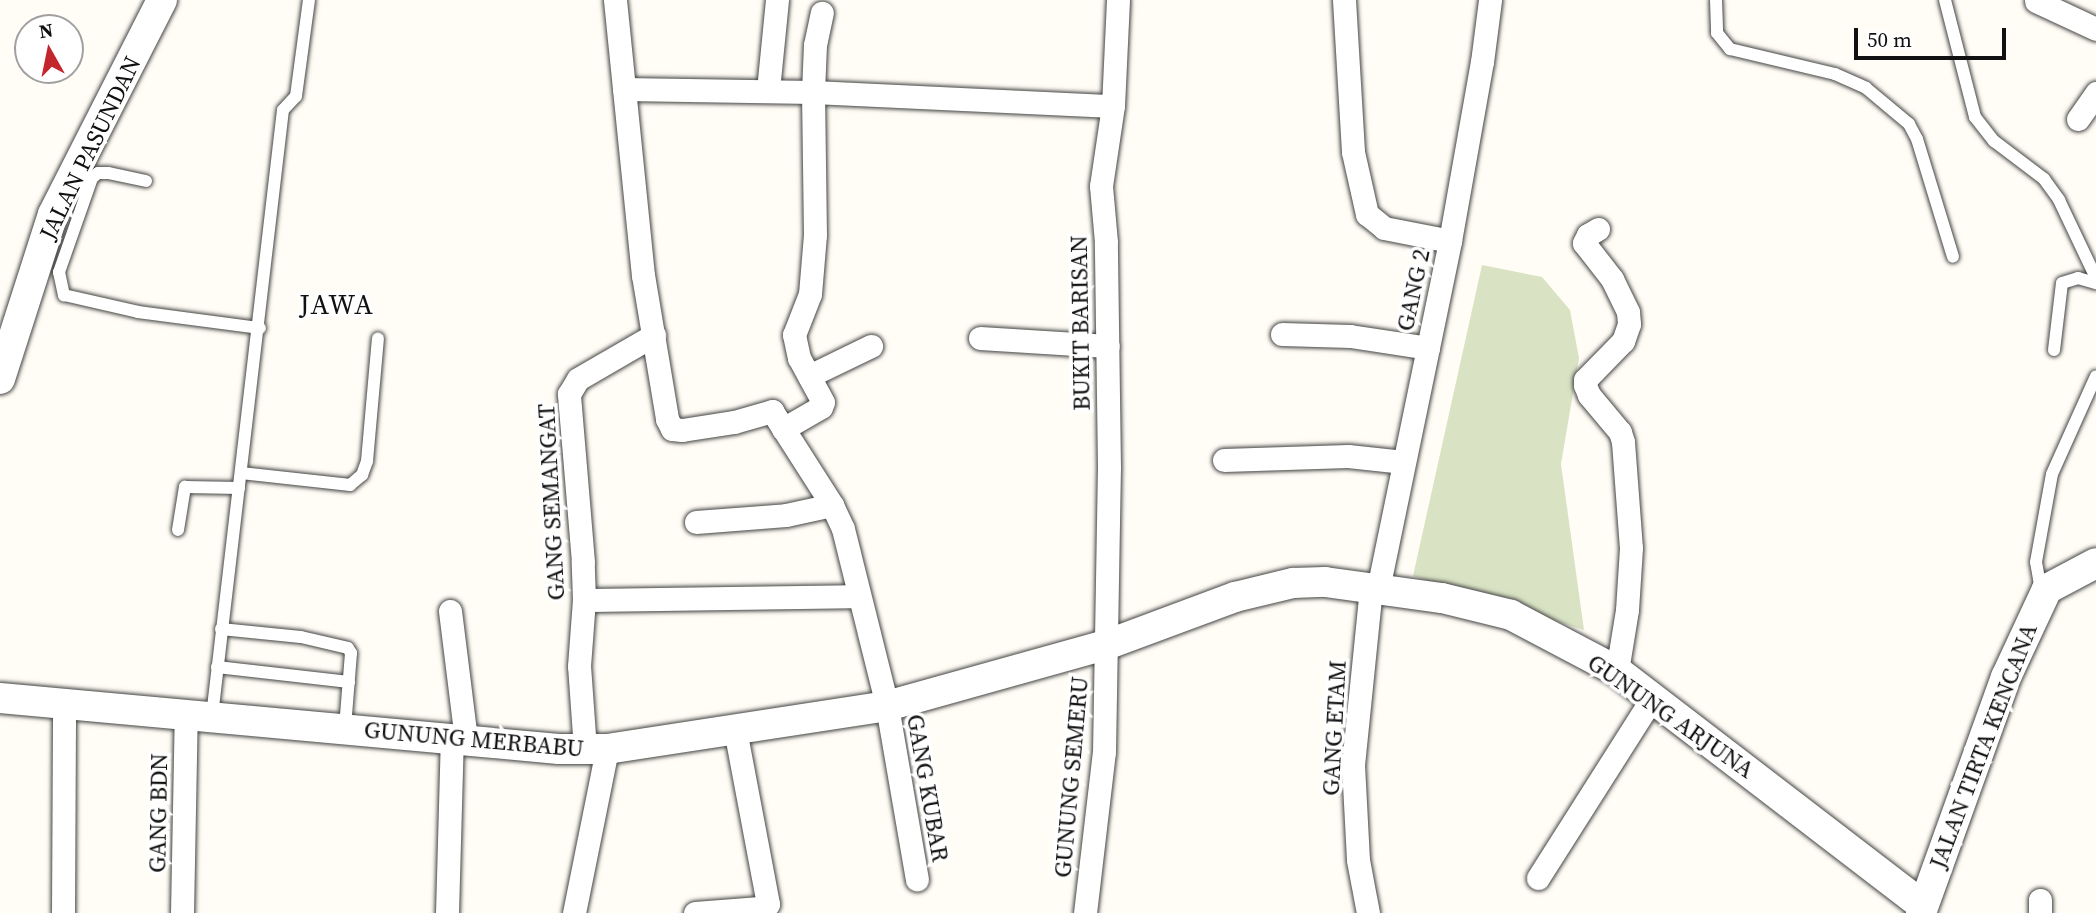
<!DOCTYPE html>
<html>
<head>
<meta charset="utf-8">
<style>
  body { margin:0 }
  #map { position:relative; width:2096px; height:913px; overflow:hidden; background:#fffdf5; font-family:"Source Serif 4",serif }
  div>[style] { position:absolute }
  .cemetery>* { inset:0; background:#d9e3c4 }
  .roads { filter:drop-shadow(0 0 2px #444) drop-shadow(0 0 2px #444) }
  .service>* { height:12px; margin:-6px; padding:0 6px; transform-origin:6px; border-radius:6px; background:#fff }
  .minor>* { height:23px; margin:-11.5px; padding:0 11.5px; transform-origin:11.5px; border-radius:11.5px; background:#fff }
  .tertiary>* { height:30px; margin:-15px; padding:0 15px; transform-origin:15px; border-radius:15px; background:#fff }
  span { translate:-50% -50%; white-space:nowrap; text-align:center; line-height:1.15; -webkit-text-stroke:7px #fff; paint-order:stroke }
  .street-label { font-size:24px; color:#111 }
  .quarter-label { font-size:28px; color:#111; letter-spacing:2px }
  .north { position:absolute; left:14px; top:14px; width:70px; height:70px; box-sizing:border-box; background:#fff; border:2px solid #a0a0a0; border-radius:50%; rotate:351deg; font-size:19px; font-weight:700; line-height:28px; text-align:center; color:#111 }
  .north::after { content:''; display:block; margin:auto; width:24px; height:32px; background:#c4262e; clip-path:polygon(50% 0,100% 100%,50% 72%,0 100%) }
  .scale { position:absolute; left:1854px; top:28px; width:152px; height:32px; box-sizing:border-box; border:4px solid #111; border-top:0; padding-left:9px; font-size:21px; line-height:24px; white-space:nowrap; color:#111; -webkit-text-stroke:5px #fff; paint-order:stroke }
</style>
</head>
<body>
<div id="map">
  <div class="cemetery">
    <div style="clip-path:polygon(1482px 265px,1542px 277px,1570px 310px,1579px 358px,1561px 464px,1584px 630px,1413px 576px)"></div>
  </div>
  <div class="roads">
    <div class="service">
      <div style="left:1716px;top:0;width:33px;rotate:88deg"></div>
      <div style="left:1717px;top:33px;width:21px;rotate:51deg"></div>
      <div style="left:1730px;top:49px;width:108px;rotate:13.4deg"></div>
      <div style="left:1835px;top:74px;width:34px;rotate:24deg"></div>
      <div style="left:1866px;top:88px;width:56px;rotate:39.9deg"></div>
      <div style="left:1909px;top:124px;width:17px;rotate:62deg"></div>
      <div style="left:1917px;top:139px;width:123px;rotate:73deg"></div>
      <div style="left:1945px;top:0;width:121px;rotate:75.6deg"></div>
      <div style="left:1975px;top:117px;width:31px;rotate:52deg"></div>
      <div style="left:1994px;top:141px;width:63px;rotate:37.2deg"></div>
      <div style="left:2044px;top:179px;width:26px;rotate:54deg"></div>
      <div style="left:2059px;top:200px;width:86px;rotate:64.6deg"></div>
      <div style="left:146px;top:181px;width:39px;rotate:-168deg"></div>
      <div style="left:108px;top:173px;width:10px;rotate:180deg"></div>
      <div style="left:98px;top:173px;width:8px;rotate:140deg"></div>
      <div style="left:92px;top:178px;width:100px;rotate:109.3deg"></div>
      <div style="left:59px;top:272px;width:24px;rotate:78deg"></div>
      <div style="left:64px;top:295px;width:76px;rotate:12.9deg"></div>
      <div style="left:138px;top:312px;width:123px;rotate:7.5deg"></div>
      <div style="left:2054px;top:350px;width:67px;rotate:-83.2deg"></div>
      <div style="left:2062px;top:283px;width:17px;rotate:-17deg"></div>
      <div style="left:2078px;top:278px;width:19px;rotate:16deg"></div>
      <div style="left:241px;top:473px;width:110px;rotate:6.3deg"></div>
      <div style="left:350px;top:485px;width:16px;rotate:-40deg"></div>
      <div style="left:362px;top:475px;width:15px;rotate:-70deg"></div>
      <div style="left:367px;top:461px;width:123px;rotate:-84.9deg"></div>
      <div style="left:178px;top:530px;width:44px;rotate:-80.8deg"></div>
      <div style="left:185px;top:487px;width:54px;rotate:1.1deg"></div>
      <div style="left:2047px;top:588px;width:12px;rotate:-132deg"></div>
      <div style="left:2039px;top:579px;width:17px;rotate:-100deg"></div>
      <div style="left:2036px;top:562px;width:89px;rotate:-79.7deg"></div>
      <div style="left:2052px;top:474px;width:107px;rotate:-65.8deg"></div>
      <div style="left:221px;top:629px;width:80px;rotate:5.7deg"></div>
      <div style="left:301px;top:637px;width:48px;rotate:13.2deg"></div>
      <div style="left:348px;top:648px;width:6px;rotate:59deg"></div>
      <div style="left:351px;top:653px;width:75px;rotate:94.6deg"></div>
      <div style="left:217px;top:667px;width:133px;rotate:6.5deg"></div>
      <div style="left:212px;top:716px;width:610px;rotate:-83.32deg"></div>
      <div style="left:283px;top:110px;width:19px;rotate:-47deg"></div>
      <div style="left:296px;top:96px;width:97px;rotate:-82.3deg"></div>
    </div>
    <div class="minor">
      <div style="left:615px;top:0;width:276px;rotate:84.2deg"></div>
      <div style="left:643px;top:275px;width:146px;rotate:80.5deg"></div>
      <div style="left:667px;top:419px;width:11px;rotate:63deg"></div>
      <div style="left:672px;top:429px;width:10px;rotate:6deg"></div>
      <div style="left:682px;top:430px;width:53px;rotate:-8.7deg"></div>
      <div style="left:734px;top:422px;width:40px;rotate:-16deg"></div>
      <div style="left:772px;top:411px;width:112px;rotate:57.4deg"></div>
      <div style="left:832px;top:505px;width:26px;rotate:65deg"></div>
      <div style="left:843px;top:529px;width:182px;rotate:76deg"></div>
      <div style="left:887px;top:706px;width:176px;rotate:80.2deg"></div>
      <div style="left:1344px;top:0;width:152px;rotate:86.6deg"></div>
      <div style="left:1353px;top:152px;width:64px;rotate:77.3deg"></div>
      <div style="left:1367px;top:214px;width:22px;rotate:39deg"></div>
      <div style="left:1384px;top:228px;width:67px;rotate:11.1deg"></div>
      <div style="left:2036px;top:1px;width:66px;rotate:25deg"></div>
      <div style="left:624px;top:89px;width:189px;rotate:0.9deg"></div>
      <div style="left:813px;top:92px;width:300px;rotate:2.7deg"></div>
      <div style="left:768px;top:90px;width:90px;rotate:-84.3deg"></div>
      <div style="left:2078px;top:119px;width:32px;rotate:-55deg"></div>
      <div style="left:1598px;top:229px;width:12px;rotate:149deg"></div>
      <div style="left:1588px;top:235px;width:9px;rotate:117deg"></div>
      <div style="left:1584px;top:243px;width:46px;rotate:52.1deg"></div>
      <div style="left:1612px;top:279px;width:37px;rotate:64deg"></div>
      <div style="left:1628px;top:312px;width:12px;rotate:85deg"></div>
      <div style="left:1629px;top:324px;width:18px;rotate:109deg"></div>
      <div style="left:1623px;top:341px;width:54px;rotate:134.3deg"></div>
      <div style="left:1585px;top:380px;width:5px;rotate:90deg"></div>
      <div style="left:1585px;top:385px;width:11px;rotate:68deg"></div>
      <div style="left:1589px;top:395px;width:48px;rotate:50deg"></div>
      <div style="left:1620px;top:432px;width:10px;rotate:73deg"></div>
      <div style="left:1623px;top:442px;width:106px;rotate:85.7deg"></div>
      <div style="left:1631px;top:548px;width:62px;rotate:93.7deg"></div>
      <div style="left:1627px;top:610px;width:62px;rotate:99.3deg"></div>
      <div style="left:1282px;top:334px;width:68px;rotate:1.7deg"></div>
      <div style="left:1350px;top:336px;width:79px;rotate:8.7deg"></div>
      <div style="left:980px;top:338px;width:128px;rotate:3.6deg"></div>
      <div style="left:809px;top:376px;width:69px;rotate:-25.8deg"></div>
      <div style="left:783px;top:429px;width:44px;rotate:-30.1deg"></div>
      <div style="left:821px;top:407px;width:5px;rotate:-68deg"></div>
      <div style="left:823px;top:402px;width:50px;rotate:-118.6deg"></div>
      <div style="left:799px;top:358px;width:24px;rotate:-102deg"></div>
      <div style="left:794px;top:335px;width:44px;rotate:-68.7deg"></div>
      <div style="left:810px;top:294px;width:59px;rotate:-85.2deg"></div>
      <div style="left:815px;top:235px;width:143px;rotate:-90.8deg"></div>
      <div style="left:813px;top:92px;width:47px;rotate:-87.6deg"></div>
      <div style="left:815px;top:45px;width:33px;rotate:-78deg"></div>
      <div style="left:1224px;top:460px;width:124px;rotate:-1.8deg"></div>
      <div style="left:1348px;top:456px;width:56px;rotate:6.1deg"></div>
      <div style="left:696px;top:522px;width:90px;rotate:-4.4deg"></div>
      <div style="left:786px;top:515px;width:47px;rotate:-12.3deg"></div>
      <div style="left:1378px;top:589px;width:355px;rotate:-78.3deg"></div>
      <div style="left:1450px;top:241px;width:182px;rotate:-79.9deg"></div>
      <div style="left:1482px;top:62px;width:63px;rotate:-82.6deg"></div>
      <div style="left:584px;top:600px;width:274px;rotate:-0.8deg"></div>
      <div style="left:450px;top:611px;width:129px;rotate:82.9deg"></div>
      <div style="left:585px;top:749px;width:83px;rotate:-94.1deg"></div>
      <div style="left:579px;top:666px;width:66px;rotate:-85.7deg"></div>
      <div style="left:584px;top:600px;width:38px;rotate:-92deg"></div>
      <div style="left:583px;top:562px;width:169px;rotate:-94.8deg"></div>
      <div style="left:569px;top:394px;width:17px;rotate:-59deg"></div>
      <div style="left:578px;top:379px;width:88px;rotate:-30.1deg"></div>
      <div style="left:1538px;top:878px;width:211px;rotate:-57.6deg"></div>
      <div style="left:2040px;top:900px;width:13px;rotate:90deg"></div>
      <div style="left:63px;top:913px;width:210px;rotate:-89.7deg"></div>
      <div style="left:182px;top:913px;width:200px;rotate:-88.9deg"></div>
      <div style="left:447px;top:913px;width:175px;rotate:-88.4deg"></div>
      <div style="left:574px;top:913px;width:167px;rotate:-78.6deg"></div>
      <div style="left:695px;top:913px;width:65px;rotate:-4.4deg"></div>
      <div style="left:760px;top:908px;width:9px;rotate:-27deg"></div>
      <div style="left:768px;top:904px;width:177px;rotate:-100.7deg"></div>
      <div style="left:1085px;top:913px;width:162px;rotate:-83.3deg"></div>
      <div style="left:1104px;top:752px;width:284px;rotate:-89deg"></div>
      <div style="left:1109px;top:468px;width:226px;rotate:-90.8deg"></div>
      <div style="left:1106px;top:242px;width:56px;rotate:-95.1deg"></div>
      <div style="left:1101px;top:186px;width:81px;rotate:-81.5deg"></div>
      <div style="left:1113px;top:106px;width:106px;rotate:-87.3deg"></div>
      <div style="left:1368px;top:913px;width:54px;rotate:-100.7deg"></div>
      <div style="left:1358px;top:860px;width:95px;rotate:-93deg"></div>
      <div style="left:1353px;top:765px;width:179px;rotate:-84.2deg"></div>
    </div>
    <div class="tertiary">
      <div style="left:0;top:379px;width:173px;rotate:-72.2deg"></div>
      <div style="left:53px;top:214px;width:240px;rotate:-63deg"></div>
      <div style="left:0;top:698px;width:561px;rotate:5.21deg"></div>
      <div style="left:559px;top:749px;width:48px"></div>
      <div style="left:607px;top:749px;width:283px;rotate:-8.7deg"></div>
      <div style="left:887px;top:706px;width:227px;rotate:-15.6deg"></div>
      <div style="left:1106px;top:645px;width:138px;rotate:-20.4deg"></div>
      <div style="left:1235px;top:597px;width:60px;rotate:-13.6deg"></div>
      <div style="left:1293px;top:583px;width:32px;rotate:-2deg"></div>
      <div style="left:1325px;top:582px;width:118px;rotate:7.8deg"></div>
      <div style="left:1442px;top:598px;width:71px;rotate:13.8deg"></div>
      <div style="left:1511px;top:615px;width:120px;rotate:27.8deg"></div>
      <div style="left:1617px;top:671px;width:384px;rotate:37.5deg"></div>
      <div style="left:1921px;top:913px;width:251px;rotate:-70.2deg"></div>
      <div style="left:2006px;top:677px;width:97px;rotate:-65deg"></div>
      <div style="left:2047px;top:589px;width:55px;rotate:-28deg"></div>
    </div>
  </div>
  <div class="street-label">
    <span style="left:90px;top:148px;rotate:-64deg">JALAN PASUNDAN</span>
    <span style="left:1413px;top:290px;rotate:-78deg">GANG 2</span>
    <span style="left:1080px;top:323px;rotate:-91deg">BUKIT BARISAN</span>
    <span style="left:551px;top:502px;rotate:-93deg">GANG SEMANGAT</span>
    <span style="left:1671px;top:716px;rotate:35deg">GUNUNG ARJUNA</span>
    <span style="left:1334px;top:728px;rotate:-87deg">GANG ETAM</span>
    <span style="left:474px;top:739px;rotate:5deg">GUNUNG MERBABU</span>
    <span style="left:1983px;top:746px;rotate:-69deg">JALAN TIRTA KENCANA</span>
    <span style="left:1071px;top:777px;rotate:-85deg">GUNUNG SEMERU</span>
    <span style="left:928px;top:788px;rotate:80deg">GANG KUBAR</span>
    <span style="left:158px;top:813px;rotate:-89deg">GANG BDN</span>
  </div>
  <div class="quarter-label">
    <span style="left:337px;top:304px">JAWA</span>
  </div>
  <div class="north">N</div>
  <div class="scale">50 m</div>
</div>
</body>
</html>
